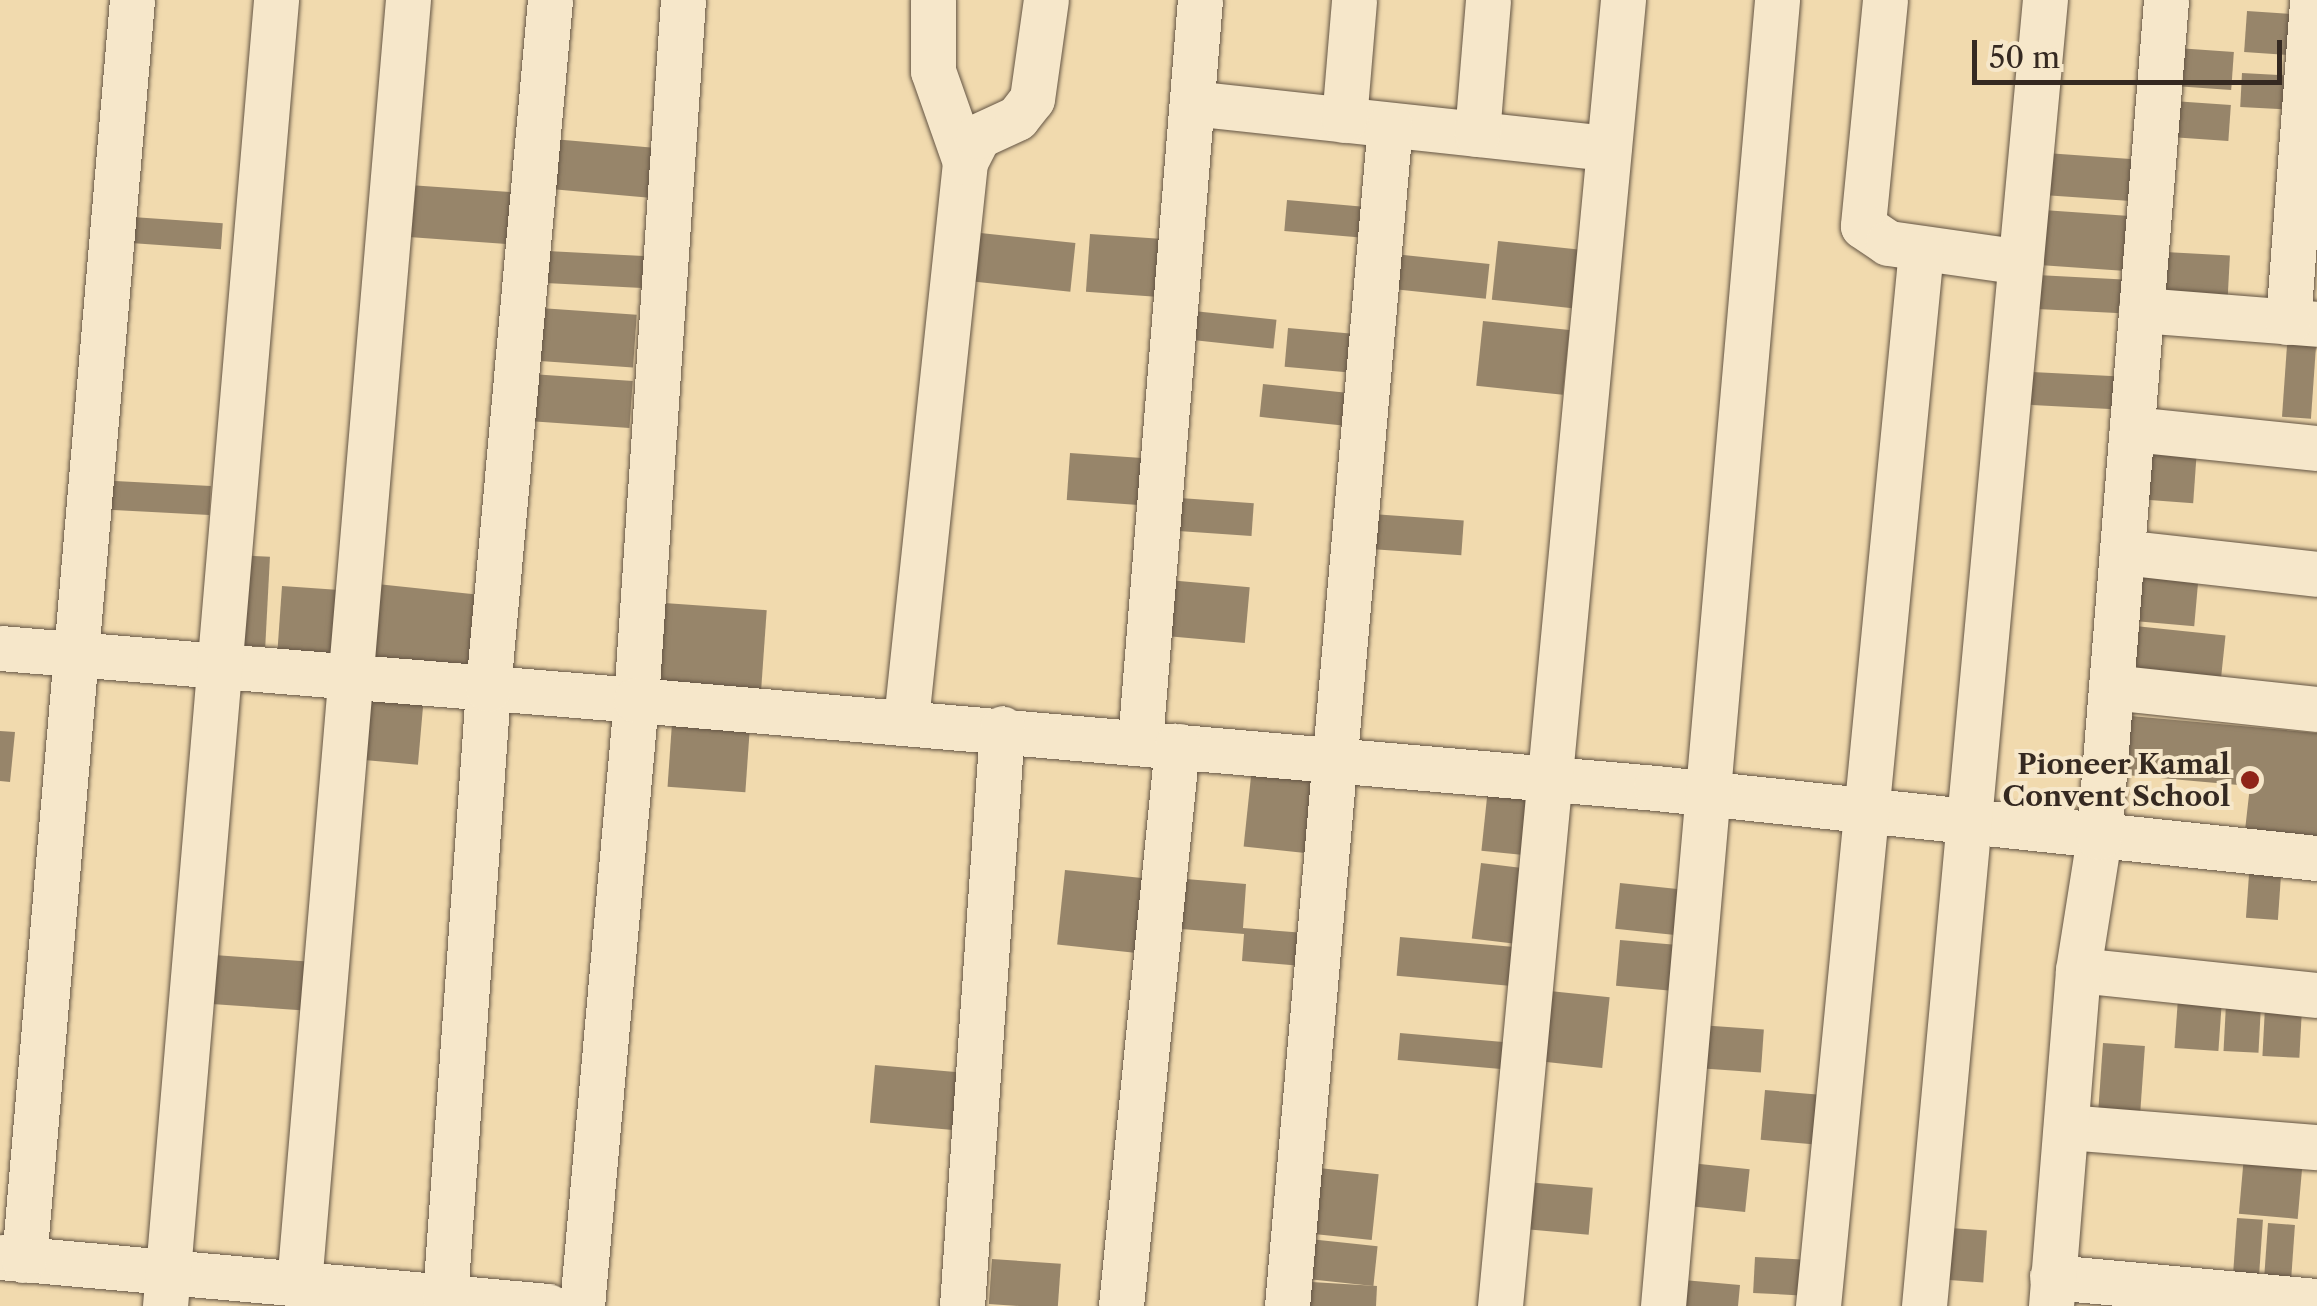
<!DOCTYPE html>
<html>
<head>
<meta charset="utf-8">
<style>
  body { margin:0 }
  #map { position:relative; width:2317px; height:1306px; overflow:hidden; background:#f1daae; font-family:"Libre Caslon Text",serif }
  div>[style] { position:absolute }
  .building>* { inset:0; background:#97856a; transform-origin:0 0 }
  .roads { filter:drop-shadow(0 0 2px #645544) drop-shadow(0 0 2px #645544) }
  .minor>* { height:45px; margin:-22.5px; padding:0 22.5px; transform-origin:22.5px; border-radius:22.5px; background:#f6e7ca }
  .dots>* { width:28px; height:28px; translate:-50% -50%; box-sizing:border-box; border:5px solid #f6e7ca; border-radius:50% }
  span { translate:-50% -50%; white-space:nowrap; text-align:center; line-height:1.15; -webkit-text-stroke:8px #f6e7ca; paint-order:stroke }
  .poi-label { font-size:28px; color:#352921; font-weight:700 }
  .right { translate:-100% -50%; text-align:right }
  .scale { position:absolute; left:1972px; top:40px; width:310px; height:45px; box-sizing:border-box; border:5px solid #352921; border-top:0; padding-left:12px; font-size:30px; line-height:35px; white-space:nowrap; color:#352921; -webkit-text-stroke:8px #f6e7ca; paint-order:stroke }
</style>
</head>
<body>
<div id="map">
  <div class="building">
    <div style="left:2247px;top:11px;width:55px;height:41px;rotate:4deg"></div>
    <div style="left:2177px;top:48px;width:57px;height:38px;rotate:4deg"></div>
    <div style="left:2242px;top:73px;width:57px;height:34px;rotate:3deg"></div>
    <div style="left:2173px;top:101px;width:58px;height:36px;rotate:4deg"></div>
    <div style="left:541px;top:138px;width:116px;height:50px;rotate:5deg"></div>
    <div style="left:2046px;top:153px;width:106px;height:42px;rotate:4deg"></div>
    <div style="left:409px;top:185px;width:112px;height:52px;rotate:4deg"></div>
    <div style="left:1287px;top:200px;width:91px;height:31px;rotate:5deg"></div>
    <div style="left:2028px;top:209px;width:102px;height:55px;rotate:4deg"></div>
    <div style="left:118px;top:216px;width:105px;height:26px;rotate:4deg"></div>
    <div style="left:971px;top:232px;width:105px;height:49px;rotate:6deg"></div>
    <div style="left:1090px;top:234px;width:77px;height:58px;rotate:4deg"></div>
    <div style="left:1498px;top:241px;width:88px;height:59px;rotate:6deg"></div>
    <div style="left:528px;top:250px;width:116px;height:32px;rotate:3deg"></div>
    <div style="left:2165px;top:252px;width:65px;height:47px;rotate:3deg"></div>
    <div style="left:1394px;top:254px;width:96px;height:35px;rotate:6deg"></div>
    <div style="left:2020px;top:274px;width:108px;height:34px;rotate:3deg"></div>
    <div style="left:526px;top:307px;width:111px;height:53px;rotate:4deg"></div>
    <div style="left:1184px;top:310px;width:93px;height:29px;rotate:6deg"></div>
    <div style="left:1483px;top:321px;width:87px;height:65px;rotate:6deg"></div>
    <div style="left:1288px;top:328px;width:82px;height:39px;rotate:5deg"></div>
    <div style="left:2288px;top:331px;width:29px;height:86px;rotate:4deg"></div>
    <div style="left:2015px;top:371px;width:106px;height:33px;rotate:3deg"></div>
    <div style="left:517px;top:373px;width:116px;height:47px;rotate:4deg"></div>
    <div style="left:1263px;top:384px;width:91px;height:33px;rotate:6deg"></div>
    <div style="left:2150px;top:447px;width:47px;height:53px;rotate:4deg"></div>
    <div style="left:1070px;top:453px;width:83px;height:47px;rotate:4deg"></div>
    <div style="left:96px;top:480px;width:115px;height:29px;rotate:3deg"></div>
    <div style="left:1166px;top:497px;width:88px;height:33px;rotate:4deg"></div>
    <div style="left:1358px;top:513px;width:106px;height:35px;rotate:4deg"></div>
    <div style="left:235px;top:555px;width:35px;height:90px;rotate:3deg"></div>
    <div style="left:2136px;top:569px;width:63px;height:52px;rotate:5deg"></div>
    <div style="left:1168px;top:580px;width:82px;height:56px;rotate:5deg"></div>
    <div style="left:377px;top:584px;width:100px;height:76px;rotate:6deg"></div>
    <div style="left:282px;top:586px;width:65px;height:69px;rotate:4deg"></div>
    <div style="left:650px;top:602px;width:117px;height:84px;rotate:4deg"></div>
    <div style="left:2135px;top:626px;width:91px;height:60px;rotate:6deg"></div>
    <div style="left:367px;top:693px;width:57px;height:67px;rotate:5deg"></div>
    <div style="clip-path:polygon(2120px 715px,2317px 733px,2317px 856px,2243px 848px,2250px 786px,2115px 774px)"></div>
    <div style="left:672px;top:723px;width:78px;height:64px;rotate:4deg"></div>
    <div style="clip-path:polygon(0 731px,15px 732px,10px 782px,0 781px)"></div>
    <div style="left:1252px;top:767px;width:69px;height:80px;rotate:6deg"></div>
    <div style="left:1488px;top:788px;width:51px;height:63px;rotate:6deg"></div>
    <div style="left:2250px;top:860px;width:32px;height:58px;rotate:4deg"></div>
    <div style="left:1481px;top:863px;width:52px;height:76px;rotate:7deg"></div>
    <div style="left:1065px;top:870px;width:99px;height:75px;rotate:6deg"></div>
    <div style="clip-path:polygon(1174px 878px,1246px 884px,1243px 928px,1305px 933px,1302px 966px,1242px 961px,1244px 934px,1169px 928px)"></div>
    <div style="left:1620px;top:883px;width:65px;height:46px;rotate:6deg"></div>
    <div style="left:1400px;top:937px;width:127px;height:39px;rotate:5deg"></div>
    <div style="left:1620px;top:940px;width:64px;height:46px;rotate:5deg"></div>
    <div style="left:200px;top:954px;width:119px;height:49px;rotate:4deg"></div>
    <div style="left:1540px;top:990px;width:70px;height:71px;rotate:6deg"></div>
    <div style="left:2178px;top:998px;width:44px;height:50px;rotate:4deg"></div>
    <div style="left:2226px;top:1004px;width:35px;height:47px;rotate:3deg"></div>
    <div style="left:2265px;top:1007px;width:37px;height:49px;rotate:3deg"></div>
    <div style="left:1699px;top:1025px;width:65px;height:43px;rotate:4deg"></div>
    <div style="left:1400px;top:1033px;width:118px;height:27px;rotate:5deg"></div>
    <div style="left:2103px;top:1043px;width:42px;height:72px;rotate:4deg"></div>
    <div style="left:875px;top:1065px;width:98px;height:58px;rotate:5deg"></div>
    <div style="left:1765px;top:1090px;width:52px;height:50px;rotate:5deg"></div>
    <div style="left:2245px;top:1144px;width:59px;height:70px;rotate:5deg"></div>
    <div style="left:1681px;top:1162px;width:69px;height:43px;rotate:6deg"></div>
    <div style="left:1309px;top:1167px;width:70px;height:66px;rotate:6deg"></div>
    <div style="left:1526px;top:1182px;width:67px;height:47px;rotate:5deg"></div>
    <div style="left:2237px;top:1218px;width:26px;height:65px;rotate:4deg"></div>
    <div style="left:2268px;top:1223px;width:27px;height:64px;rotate:4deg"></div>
    <div style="left:1936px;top:1227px;width:51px;height:52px;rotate:4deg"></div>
    <div style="left:1300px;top:1238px;width:78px;height:40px;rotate:6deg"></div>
    <div style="left:1755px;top:1257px;width:52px;height:36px;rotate:3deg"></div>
    <div style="left:992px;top:1259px;width:69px;height:45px;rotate:4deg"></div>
    <div style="clip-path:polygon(1672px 1279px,1740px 1285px,1738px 1306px,1670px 1306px)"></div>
    <div style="clip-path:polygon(1295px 1281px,1377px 1286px,1376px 1306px,1293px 1306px)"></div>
  </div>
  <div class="roads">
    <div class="minor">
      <div style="left:933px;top:0;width:71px;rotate:90deg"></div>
      <div style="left:933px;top:71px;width:96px;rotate:70.6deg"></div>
      <div style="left:1885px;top:0;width:227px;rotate:95.6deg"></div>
      <div style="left:1863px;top:226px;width:30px;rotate:34deg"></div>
      <div style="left:1888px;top:243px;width:134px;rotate:8.1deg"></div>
      <div style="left:1192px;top:103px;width:419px;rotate:6.2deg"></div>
      <div style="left:1344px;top:120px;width:120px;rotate:-85.2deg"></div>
      <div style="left:1477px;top:134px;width:134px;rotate:-85.3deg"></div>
      <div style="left:2141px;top:310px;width:177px;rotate:4.5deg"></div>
      <div style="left:2288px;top:322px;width:323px;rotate:-85.7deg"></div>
      <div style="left:2132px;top:429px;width:186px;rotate:5.9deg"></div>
      <div style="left:2122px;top:552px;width:196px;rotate:6.4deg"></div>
      <div style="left:0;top:648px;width:638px;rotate:4.67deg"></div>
      <div style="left:636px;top:700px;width:702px;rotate:-86.16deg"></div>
      <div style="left:2111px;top:687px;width:207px;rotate:6.1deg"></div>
      <div style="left:906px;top:720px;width:561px;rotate:-83.96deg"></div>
      <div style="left:965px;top:162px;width:29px;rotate:-63deg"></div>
      <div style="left:978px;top:136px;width:43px;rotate:-24.8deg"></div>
      <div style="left:1017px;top:118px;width:24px;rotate:-52deg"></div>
      <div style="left:1032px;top:99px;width:100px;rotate:-82deg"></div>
      <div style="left:1140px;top:742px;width:744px;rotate:-85.38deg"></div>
      <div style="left:2078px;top:970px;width:240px;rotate:6deg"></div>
      <div style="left:2066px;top:1127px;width:252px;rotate:4.6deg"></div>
      <div style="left:0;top:1257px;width:550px;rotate:5.11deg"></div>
      <div style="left:24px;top:1260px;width:1265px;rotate:-85.1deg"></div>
      <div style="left:2052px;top:1277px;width:266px;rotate:5.2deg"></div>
      <div style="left:299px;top:1284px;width:1289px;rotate:-85.15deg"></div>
      <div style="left:445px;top:1297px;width:610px;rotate:-85.95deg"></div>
      <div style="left:488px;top:689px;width:692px;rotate:-84.86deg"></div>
      <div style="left:165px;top:1306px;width:1311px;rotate:-85.14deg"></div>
      <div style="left:582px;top:1306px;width:608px;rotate:-84.91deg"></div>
      <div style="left:636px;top:700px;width:1024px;rotate:4.93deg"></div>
      <div style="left:1656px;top:788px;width:665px;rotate:6.05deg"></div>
      <div style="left:962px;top:1306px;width:579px;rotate:-86.04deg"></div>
      <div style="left:1121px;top:1306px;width:563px;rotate:-84.29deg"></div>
      <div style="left:1287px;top:1306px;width:1185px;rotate:-85.02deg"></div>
      <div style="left:1500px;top:1306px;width:1312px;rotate:-84.62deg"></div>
      <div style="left:1663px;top:1306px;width:1311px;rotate:-85.01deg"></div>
      <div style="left:1818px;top:1306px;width:1061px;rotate:-84.43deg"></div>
      <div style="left:1924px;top:1306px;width:1312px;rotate:-84.71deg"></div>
      <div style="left:2051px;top:1306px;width:337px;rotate:-85.4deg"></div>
      <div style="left:2078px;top:970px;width:135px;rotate:-81deg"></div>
      <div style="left:2099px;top:837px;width:840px;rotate:-85.42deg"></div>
    </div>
  </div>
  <div class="dots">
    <div style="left:2250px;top:780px;background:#8f2418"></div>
  </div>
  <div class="poi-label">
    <span class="right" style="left:2230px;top:780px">Pioneer Kamal<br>Convent School</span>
  </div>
  <div class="scale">50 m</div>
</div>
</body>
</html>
